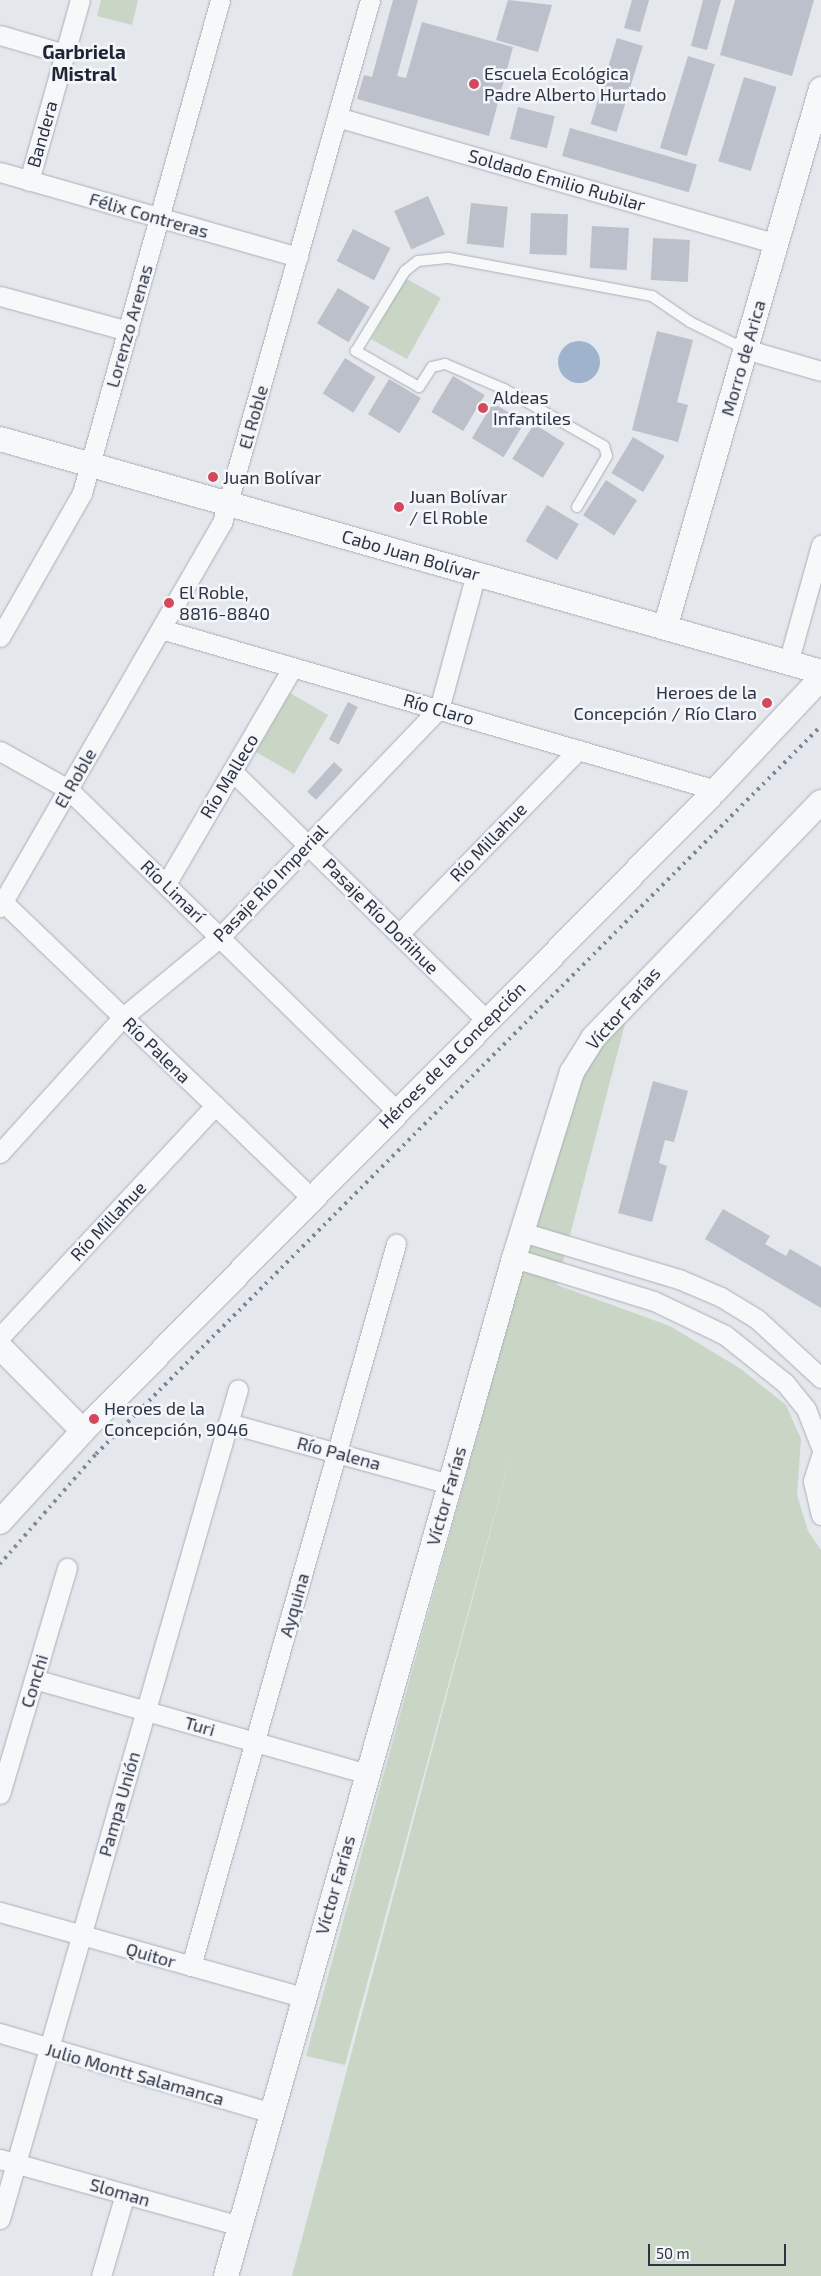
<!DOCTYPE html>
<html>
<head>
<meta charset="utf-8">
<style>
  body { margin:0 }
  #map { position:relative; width:821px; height:2276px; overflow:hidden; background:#e4e7ec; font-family:"Exo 2",sans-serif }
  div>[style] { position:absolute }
  .green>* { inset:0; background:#c9d6c5; transform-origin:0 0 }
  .water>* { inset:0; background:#9fb4cc }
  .round { border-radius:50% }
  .building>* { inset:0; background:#bbc0ca; transform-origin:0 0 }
  .roads { filter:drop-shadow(0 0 1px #a9aeb7) drop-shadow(0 0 1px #a9aeb7) }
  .service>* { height:10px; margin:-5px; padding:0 5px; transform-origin:5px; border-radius:5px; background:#f7f8fa }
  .minor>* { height:19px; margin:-9.5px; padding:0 9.5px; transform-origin:9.5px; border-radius:9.5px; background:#f7f8fa }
  .tertiary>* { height:24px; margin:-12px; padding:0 12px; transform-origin:12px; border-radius:12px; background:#f7f8fa }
  .rail>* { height:4px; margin-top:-2px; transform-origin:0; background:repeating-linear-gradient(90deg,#7d8696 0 2.5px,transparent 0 7.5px) }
  .dots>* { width:14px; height:14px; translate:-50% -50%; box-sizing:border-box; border:2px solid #f4f6f9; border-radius:50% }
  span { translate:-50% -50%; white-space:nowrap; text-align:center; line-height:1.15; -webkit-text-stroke:5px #f4f6f9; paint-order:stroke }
  .poi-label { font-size:18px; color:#2b3445 }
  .left { translate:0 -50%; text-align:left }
  .right { translate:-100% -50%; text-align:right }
  .street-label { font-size:18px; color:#2b3445 }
  .neighbourhood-label { font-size:19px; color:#1d2536; font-weight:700 }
  .scale { position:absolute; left:648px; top:2244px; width:138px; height:22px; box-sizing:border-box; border:2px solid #2b3445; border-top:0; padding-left:6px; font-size:15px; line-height:18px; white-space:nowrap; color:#2b3445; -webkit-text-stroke:4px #f4f6f9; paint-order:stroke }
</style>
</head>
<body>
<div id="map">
  <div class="green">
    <div style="clip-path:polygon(101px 0,138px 0,132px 25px,97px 16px)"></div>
    <div style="left:405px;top:278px;width:41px;height:70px;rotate:29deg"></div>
    <div style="left:290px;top:693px;width:44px;height:68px;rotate:30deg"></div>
    <div style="clip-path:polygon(627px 1016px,557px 1285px,670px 1326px,741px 1369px,786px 1405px,801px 1439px,797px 1495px,808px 1531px,821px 1550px,821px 2276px,292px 2276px,515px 1439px,345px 2065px,306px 2056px,536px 1222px,588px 1056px)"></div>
  </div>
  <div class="water">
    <div class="round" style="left:558px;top:341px;width:42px;height:42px"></div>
  </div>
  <div class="building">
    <div style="clip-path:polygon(393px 0,418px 0,397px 76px,406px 78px,422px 22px,513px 47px,489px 136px,357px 99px,364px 75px,372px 77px)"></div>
    <div style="clip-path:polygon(508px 0,552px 5px,538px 52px,496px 40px)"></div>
    <div style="clip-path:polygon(632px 0,649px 0,640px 32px,624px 28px)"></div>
    <div style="clip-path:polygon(703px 0,721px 0,707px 50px,691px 46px)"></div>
    <div style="clip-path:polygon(735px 0,814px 0,792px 76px,720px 55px)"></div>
    <div style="left:617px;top:38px;width:27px;height:90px;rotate:17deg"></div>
    <div style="left:688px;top:56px;width:28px;height:96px;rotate:17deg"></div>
    <div style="left:744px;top:77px;width:34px;height:88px;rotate:17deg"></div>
    <div style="left:518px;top:107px;width:38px;height:33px;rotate:14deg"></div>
    <div style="left:570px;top:128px;width:132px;height:29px;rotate:16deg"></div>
    <div style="left:428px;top:196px;width:42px;height:37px;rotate:66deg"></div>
    <div style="left:471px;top:203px;width:37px;height:41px;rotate:6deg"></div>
    <div style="left:531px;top:213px;width:37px;height:41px;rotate:2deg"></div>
    <div style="left:592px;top:226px;width:37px;height:42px;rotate:3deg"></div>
    <div style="left:353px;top:229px;width:42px;height:36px;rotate:27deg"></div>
    <div style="left:653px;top:238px;width:37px;height:42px;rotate:3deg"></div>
    <div style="left:338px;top:288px;width:37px;height:41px;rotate:31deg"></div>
    <div style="clip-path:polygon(657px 331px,693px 340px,677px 402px,688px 405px,678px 442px,632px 430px)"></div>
    <div style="left:345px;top:358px;width:36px;height:42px;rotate:32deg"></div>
    <div style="left:453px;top:376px;width:37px;height:42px;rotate:31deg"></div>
    <div style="left:389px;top:379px;width:37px;height:41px;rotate:31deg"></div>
    <div style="left:493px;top:403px;width:37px;height:41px;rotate:31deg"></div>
    <div style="left:534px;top:424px;width:36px;height:41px;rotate:32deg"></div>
    <div style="left:633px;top:437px;width:37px;height:42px;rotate:31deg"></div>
    <div style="left:606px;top:480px;width:37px;height:42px;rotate:33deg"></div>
    <div style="left:547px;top:505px;width:37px;height:42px;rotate:31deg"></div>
    <div style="left:348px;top:702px;width:11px;height:42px;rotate:27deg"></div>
    <div style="left:334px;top:762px;width:12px;height:40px;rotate:42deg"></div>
    <div style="clip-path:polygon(653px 1081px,688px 1091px,674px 1142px,665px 1140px,659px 1163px,667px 1166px,652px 1222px,618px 1213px)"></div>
    <div style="clip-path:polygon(723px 1209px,770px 1236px,765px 1244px,786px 1256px,790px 1249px,821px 1267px,821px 1308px,705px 1239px)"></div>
  </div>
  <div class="roads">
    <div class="service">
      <div style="left:577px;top:507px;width:59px;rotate:-59.5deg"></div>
      <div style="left:607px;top:456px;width:10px;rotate:-107deg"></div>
      <div style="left:604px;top:446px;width:115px;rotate:-150.3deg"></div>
      <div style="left:504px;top:389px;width:64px;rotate:-157deg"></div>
      <div style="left:445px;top:364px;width:13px;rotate:167deg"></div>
      <div style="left:432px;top:367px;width:24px;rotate:123deg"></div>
      <div style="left:419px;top:387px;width:73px;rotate:-150.3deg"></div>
      <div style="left:356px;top:351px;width:94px;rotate:-58.5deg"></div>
      <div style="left:405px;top:271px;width:16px;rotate:-38deg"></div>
      <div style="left:418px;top:261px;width:31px;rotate:-6deg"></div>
      <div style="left:449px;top:258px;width:207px;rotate:10.6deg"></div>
      <div style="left:652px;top:296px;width:46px;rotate:34.4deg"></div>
      <div style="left:690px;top:322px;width:61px;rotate:26.1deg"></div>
    </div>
    <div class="minor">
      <div style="left:0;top:35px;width:68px;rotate:16.3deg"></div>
      <div style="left:337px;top:117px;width:457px;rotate:16.1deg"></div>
      <div style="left:0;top:172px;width:310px;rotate:15.9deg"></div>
      <div style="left:29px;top:181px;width:188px;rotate:-74.3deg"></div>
      <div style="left:0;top:296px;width:133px;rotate:15.3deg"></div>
      <div style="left:745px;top:349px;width:79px;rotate:16.1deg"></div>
      <div style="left:161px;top:629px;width:578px;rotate:16.18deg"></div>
      <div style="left:0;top:637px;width:166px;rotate:-60.3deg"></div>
      <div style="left:82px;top:493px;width:512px;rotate:-74.36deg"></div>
      <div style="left:788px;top:663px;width:123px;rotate:-74.4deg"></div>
      <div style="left:0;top:751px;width:78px;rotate:29.2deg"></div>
      <div style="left:68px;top:789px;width:460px;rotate:44.4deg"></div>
      <div style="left:232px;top:771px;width:356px;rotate:44.4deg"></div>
      <div style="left:166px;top:884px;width:251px;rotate:-59.7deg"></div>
      <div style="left:3px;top:902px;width:428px;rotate:43.8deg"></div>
      <div style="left:0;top:907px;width:444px;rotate:-60deg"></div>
      <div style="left:222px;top:523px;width:544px;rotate:-74.2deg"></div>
      <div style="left:399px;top:934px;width:257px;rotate:-45.8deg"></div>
      <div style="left:0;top:1153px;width:183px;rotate:-47.9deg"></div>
      <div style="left:123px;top:1017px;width:126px;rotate:-39.5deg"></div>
      <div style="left:220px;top:937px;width:316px;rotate:-46.2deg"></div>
      <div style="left:439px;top:709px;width:140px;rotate:-74.7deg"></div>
      <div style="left:522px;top:1232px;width:164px;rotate:16.7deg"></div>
      <div style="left:679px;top:1279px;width:46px;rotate:23.2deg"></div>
      <div style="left:721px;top:1297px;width:42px;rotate:31.4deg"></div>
      <div style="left:757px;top:1319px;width:87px;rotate:42.7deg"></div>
      <div style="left:514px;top:1258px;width:146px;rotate:17.1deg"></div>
      <div style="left:654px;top:1301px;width:79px;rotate:25.6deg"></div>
      <div style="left:725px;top:1335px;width:77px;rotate:38.7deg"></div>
      <div style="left:785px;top:1383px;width:33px;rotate:51deg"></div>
      <div style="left:806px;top:1409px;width:41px;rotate:68.5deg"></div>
      <div style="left:0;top:1337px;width:316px;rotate:-47.1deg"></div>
      <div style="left:228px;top:1423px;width:230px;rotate:15.4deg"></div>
      <div style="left:821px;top:1456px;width:26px;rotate:108deg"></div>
      <div style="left:813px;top:1481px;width:35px;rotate:77deg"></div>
      <div style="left:34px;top:1679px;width:346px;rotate:15.9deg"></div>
      <div style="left:0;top:1794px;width:236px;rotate:-73.5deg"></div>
      <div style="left:0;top:1912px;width:315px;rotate:15.7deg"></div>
      <div style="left:191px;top:1966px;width:751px;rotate:-74.15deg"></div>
      <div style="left:0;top:2033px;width:283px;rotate:16.4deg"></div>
      <div style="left:0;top:2159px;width:249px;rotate:15.6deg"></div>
      <div style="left:0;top:2219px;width:863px;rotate:-74deg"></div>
      <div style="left:101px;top:2276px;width:85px;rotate:-73.7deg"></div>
    </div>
    <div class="tertiary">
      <div style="left:0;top:439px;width:853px;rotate:15.84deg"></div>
      <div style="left:665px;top:628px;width:561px;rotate:-73.86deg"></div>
      <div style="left:0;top:1347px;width:118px;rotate:45.3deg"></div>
      <div style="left:0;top:1522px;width:123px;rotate:-47.6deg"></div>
      <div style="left:83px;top:1431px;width:901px;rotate:-45.36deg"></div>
      <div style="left:716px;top:790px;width:154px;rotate:-46.8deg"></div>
      <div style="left:226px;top:2276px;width:1058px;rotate:-74.2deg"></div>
      <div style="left:514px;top:1258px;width:195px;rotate:-72.7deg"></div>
      <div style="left:572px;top:1072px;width:40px;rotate:-58deg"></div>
      <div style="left:593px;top:1038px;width:328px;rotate:-46deg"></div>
    </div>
  </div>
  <div class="rail">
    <div style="left:0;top:1564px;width:146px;rotate:-48.9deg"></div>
    <div style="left:96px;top:1454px;width:1027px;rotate:-45.12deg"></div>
  </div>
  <div class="dots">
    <div style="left:474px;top:84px;background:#d1495b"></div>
    <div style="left:483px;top:408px;background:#d1495b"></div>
    <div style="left:213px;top:477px;background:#d1495b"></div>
    <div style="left:399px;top:507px;background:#d1495b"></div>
    <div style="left:169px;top:603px;background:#d1495b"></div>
    <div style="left:767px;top:703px;background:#d1495b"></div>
    <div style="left:94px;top:1419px;background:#d1495b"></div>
  </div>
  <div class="poi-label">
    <span class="left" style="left:484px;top:84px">Escuela Ecológica<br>Padre Alberto Hurtado</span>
    <span class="left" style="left:493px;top:408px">Aldeas<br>Infantiles</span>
    <span class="left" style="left:223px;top:477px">Juan Bolívar</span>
    <span class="left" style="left:409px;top:507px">Juan Bolívar<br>/ El Roble</span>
    <span class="left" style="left:179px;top:603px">El Roble,<br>8816-8840</span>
    <span class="right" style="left:757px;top:703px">Heroes de la<br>Concepción / Río Claro</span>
    <span class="left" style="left:104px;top:1419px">Heroes de la<br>Concepción, 9046</span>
  </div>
  <div class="street-label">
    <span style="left:42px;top:134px;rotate:-74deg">Bandera</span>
    <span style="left:557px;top:180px;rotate:16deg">Soldado Emilio Rubilar</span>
    <span style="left:149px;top:215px;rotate:16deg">Félix Contreras</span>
    <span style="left:129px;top:326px;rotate:-74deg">Lorenzo Arenas</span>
    <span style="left:743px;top:358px;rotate:-74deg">Morro de Arica</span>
    <span style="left:253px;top:417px;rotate:-74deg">El Roble</span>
    <span style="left:411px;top:555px;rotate:16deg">Cabo Juan Bolívar</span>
    <span style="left:439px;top:709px;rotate:16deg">Río Claro</span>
    <span style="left:229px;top:776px;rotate:-59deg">Río Malleco</span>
    <span style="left:75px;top:778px;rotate:-60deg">El Roble</span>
    <span style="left:488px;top:842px;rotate:-46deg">Río Millahue</span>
    <span style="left:270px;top:883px;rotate:-46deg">Pasaje Río Imperial</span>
    <span style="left:173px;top:891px;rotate:44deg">Río Limarí</span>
    <span style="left:381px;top:916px;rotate:45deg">Pasaje Río Doñihue</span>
    <span style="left:623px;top:1008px;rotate:-49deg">Víctor Farías</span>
    <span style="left:157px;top:1050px;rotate:44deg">Río Palena</span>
    <span style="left:452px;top:1055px;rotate:-45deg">Héroes de la Concepción</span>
    <span style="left:108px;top:1221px;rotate:-47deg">Río Millahue</span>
    <span style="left:339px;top:1453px;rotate:15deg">Río Palena</span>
    <span style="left:446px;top:1496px;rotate:-74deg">Víctor Farías</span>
    <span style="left:294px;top:1605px;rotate:-74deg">Ayquina</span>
    <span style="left:34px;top:1681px;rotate:-73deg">Conchi</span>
    <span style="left:200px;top:1726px;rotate:16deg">Turi</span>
    <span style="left:119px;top:1804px;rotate:-74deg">Pampa Unión</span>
    <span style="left:335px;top:1885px;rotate:-74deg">Víctor Farías</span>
    <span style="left:151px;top:1955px;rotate:16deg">Quitor</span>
    <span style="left:135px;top:2074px;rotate:16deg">Julio Montt Salamanca</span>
    <span style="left:120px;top:2192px;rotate:16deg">Sloman</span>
  </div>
  <div class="neighbourhood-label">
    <span style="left:84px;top:63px">Garbriela<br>Mistral</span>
  </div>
  <div class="scale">50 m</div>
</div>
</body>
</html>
